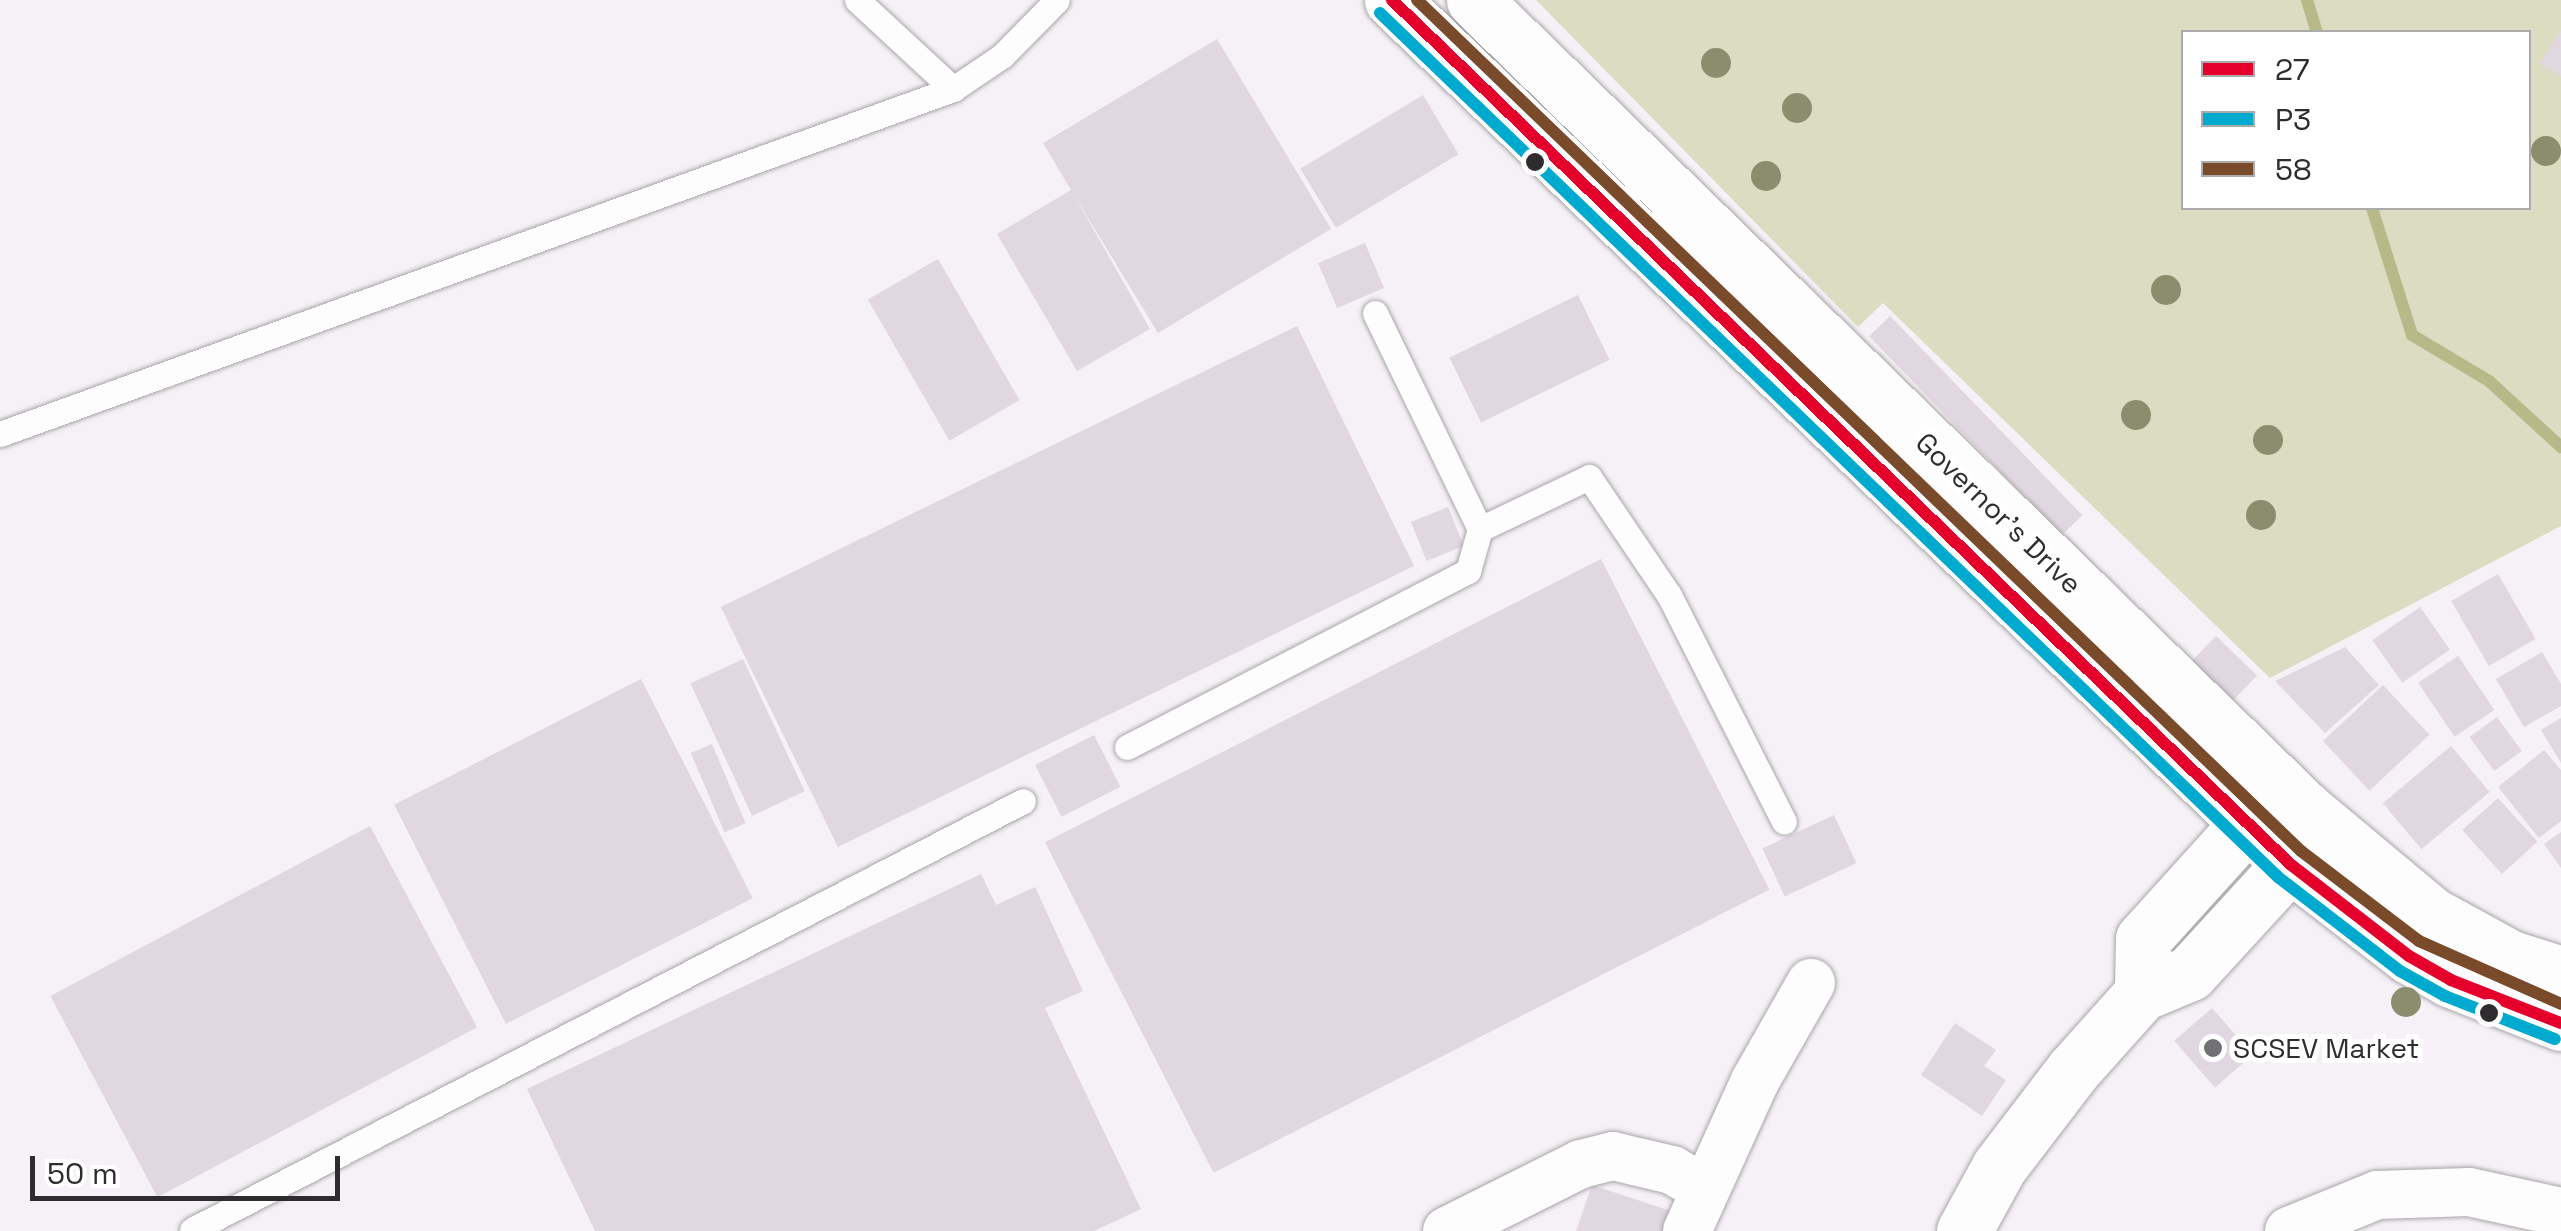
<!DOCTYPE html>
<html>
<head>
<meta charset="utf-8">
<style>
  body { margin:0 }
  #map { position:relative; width:2561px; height:1231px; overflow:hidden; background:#f5f1f6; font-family:"Space Grotesk",sans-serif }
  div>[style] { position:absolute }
  .green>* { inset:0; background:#dbdcc1 }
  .stream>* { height:12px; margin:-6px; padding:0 6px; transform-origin:6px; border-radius:6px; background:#b7b989 }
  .building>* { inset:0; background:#e1d7e1; transform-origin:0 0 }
  .roads { filter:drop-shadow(0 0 2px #a9a6a9) drop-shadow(0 0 2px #a9a6a9) }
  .service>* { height:25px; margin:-12.5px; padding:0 12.5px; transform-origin:12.5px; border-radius:12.5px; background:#fefdfe }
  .minor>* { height:48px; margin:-24px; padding:0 24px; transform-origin:24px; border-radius:24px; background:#fefdfe }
  .tertiary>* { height:55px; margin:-27.5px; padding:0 27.5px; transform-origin:27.5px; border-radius:27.5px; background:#fefdfe }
  .trunk>* { height:55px; margin:-27.5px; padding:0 27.5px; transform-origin:27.5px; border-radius:27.5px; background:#fefdfe }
  .bus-1>* { height:12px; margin:-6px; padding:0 6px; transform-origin:6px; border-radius:6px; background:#e4002b }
  .bus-2>* { height:12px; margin:-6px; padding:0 6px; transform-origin:6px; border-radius:6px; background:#00a9ce }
  .bus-3>* { height:12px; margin:-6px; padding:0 6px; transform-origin:6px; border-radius:6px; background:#7a4b2a }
  .trees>* { width:30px; height:30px; margin:-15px; border-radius:50%; background:#8c8c6f }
  .dots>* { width:28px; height:28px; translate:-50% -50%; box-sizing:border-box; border:5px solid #fff; border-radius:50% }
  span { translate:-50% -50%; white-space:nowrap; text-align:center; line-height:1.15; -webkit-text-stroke:10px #fff; paint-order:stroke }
  .street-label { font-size:28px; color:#2f2c2f }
  .poi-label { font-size:28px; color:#2f2c2f }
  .left { translate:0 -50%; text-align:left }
  .legend { position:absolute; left:2181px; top:30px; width:350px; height:180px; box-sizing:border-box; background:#fff; border:2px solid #acabac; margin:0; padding:12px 18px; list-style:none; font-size:30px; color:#2f2c2f }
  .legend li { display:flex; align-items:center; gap:20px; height:50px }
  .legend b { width:50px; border:2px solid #acabac }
  .scale { position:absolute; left:30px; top:1156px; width:310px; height:45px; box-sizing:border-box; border:5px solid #2f2c2f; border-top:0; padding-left:12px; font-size:30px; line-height:35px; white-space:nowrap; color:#2f2c2f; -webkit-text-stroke:8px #fff; paint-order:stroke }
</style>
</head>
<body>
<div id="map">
  <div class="green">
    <div style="clip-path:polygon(evenodd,1536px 0,2561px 0,2561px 526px,2270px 678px,1883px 303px,1858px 327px,1536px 0,2184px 32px,2528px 32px,2528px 208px,2184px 208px,2184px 32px)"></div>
  </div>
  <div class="stream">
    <div style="left:2307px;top:0;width:34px;rotate:73deg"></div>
    <div style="left:2372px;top:208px;width:133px;rotate:72.5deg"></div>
    <div style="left:2412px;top:335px;width:90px;rotate:30.9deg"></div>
    <div style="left:2489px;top:381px;width:98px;rotate:42.5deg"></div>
  </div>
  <div class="building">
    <div style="clip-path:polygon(2561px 30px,2561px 76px,2540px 64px)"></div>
    <div style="clip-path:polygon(1217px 39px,1331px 229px,1158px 333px,1074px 195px,1150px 329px,1077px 371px,997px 234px,1071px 190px,1043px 143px)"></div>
    <div style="left:1423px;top:95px;width:69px;height:143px;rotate:59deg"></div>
    <div style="left:1365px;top:243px;width:49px;height:51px;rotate:67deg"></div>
    <div style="left:938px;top:259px;width:163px;height:81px;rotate:60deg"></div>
    <div style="left:1578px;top:295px;width:72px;height:143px;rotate:64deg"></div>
    <div style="left:1890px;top:316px;width:277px;height:29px;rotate:46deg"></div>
    <div style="left:1297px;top:326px;width:267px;height:641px;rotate:64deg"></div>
    <div style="left:1448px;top:507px;width:42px;height:40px;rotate:68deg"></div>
    <div style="left:1601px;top:559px;width:371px;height:624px;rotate:63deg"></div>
    <div style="left:2498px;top:574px;width:75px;height:54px;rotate:60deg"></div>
    <div style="left:2420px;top:607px;width:52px;height:58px;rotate:55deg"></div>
    <div style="left:2216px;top:636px;width:57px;height:45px;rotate:44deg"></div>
    <div style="clip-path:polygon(2345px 647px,2379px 685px,2325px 733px,2275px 681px)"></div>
    <div style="clip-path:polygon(2542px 652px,2561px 684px,2561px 706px,2524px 727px,2496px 679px)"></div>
    <div style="left:2458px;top:656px;width:65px;height:48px;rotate:56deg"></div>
    <div style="left:743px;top:659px;width:146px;height:58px;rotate:65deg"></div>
    <div style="left:641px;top:679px;width:246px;height:277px;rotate:63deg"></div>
    <div style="left:2383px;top:685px;width:68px;height:82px;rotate:47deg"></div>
    <div style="left:2497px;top:717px;width:42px;height:34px;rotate:54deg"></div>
    <div style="clip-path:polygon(2561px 718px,2561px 763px,2541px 730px)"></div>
    <div style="left:1094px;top:735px;width:58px;height:66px;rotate:63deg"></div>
    <div style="left:712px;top:744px;width:86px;height:23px;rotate:67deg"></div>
    <div style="left:2451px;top:746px;width:60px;height:89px;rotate:50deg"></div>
    <div style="clip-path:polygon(2544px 750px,2561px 770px,2561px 821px,2539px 838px,2498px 787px)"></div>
    <div style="left:2498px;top:798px;width:59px;height:48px;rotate:48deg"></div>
    <div style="left:1834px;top:815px;width:53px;height:79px;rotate:65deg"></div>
    <div style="left:370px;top:826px;width:228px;height:362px;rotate:62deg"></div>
    <div style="clip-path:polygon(2561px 832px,2561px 868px,2544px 844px)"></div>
    <div style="clip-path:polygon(981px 874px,996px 905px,1035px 887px,1083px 991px,1045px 1008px,1141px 1209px,1094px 1231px,595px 1231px,527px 1089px)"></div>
    <div style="left:2212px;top:1008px;width:62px;height:50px;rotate:49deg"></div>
    <div style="clip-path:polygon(1955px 1023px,1996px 1050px,1984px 1066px,2006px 1080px,1982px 1116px,1921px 1075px)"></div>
    <div style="clip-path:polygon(1592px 1185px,1671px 1211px,1664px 1231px,1576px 1231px)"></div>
  </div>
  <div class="roads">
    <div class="service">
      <div style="left:857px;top:0;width:131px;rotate:42.8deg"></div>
      <div style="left:1375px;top:313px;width:240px;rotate:64.1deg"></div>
      <div style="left:0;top:434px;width:1014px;rotate:-19.9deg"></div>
      <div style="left:953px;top:89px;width:59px;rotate:-34deg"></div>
      <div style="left:1002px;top:56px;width:78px;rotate:-45.5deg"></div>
      <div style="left:1127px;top:747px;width:384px;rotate:-27.3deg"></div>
      <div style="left:1468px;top:571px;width:44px;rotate:-74.1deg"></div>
      <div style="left:1480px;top:529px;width:121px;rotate:-25.5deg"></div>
      <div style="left:1589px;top:477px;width:143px;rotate:55.9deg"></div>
      <div style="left:1669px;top:595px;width:254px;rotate:63.1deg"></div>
      <div style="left:192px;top:1230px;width:935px;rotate:-27.3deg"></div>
    </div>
    <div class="minor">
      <div style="left:1447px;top:1231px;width:150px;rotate:-26.6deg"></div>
      <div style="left:1581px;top:1164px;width:33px;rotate:-14deg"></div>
      <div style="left:1613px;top:1156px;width:61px;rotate:13.3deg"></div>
      <div style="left:1672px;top:1170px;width:36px;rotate:30deg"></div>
      <div style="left:1687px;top:1231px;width:165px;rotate:-65.6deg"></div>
      <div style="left:1755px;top:1081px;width:113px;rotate:-60.3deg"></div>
      <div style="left:2289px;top:1231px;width:95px;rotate:-22.2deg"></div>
      <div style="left:2377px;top:1195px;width:92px;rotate:-1.9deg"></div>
      <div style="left:2469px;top:1192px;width:94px;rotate:12.3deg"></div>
    </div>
    <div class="tertiary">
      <div style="left:1964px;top:1231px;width:73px;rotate:-61.3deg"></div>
      <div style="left:1999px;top:1167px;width:123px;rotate:-52.6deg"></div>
      <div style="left:2074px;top:1069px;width:102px;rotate:-48.2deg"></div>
      <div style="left:2142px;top:993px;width:52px;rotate:-22.6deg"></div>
      <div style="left:2190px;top:973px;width:148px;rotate:-47.5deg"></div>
      <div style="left:2290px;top:864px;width:58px;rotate:-76deg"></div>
      <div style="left:2304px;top:808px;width:59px;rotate:164.3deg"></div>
      <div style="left:2247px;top:824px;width:155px;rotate:132.1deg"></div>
      <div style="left:2143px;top:939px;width:54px;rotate:91.1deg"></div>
    </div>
    <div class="trunk">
      <div style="left:1392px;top:0;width:1246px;rotate:43.89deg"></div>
      <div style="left:2290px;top:864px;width:150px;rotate:37.7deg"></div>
      <div style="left:2409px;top:956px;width:48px;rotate:29.7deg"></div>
      <div style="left:2451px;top:980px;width:118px;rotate:21.4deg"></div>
      <div style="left:1474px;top:0;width:1158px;rotate:44.23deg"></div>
      <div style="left:2304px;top:808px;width:167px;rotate:39.9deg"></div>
      <div style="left:2432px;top:915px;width:90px;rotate:28.6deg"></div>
      <div style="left:2511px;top:958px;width:52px;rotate:17.7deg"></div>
    </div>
  </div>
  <div class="bus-1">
    <div style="left:1392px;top:0;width:1246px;rotate:43.89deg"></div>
    <div style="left:2290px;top:864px;width:150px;rotate:37.7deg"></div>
    <div style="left:2409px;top:956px;width:48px;rotate:29.7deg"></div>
    <div style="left:2451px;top:980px;width:118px;rotate:21.4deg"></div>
  </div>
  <div class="bus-2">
    <div style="left:1380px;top:13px;width:1246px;rotate:43.89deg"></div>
    <div style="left:2278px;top:877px;width:154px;rotate:37.6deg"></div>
    <div style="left:2400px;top:971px;width:51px;rotate:29.1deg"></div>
    <div style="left:2445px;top:996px;width:118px;rotate:21.4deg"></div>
  </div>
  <div class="bus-3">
    <div style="left:1417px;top:0;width:1227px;rotate:43.91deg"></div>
    <div style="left:2301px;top:851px;width:148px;rotate:37.3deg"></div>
    <div style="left:2419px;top:941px;width:155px;rotate:23.9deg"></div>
  </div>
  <div class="trees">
    <div style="left:1716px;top:63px"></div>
    <div style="left:1797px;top:108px"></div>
    <div style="left:2546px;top:151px"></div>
    <div style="left:1766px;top:176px"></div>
    <div style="left:2166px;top:290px"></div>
    <div style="left:2136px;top:415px"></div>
    <div style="left:2268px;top:440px"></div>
    <div style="left:2261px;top:515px"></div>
    <div style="left:2406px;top:1002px"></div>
  </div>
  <div class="dots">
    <div style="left:1535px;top:162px;background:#2f2c2f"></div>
    <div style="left:2489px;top:1013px;background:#2f2c2f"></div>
    <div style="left:2213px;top:1048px;background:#747175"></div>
  </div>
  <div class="street-label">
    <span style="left:1999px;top:513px;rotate:44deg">Governor's Drive</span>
  </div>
  <div class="poi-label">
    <span class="left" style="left:2233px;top:1048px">SCSEV Market</span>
  </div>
  <ul class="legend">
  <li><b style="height:12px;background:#e4002b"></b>27</li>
  <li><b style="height:12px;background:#00a9ce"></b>P3</li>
  <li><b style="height:12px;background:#7a4b2a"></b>58</li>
  </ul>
  <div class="scale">50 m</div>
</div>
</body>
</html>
